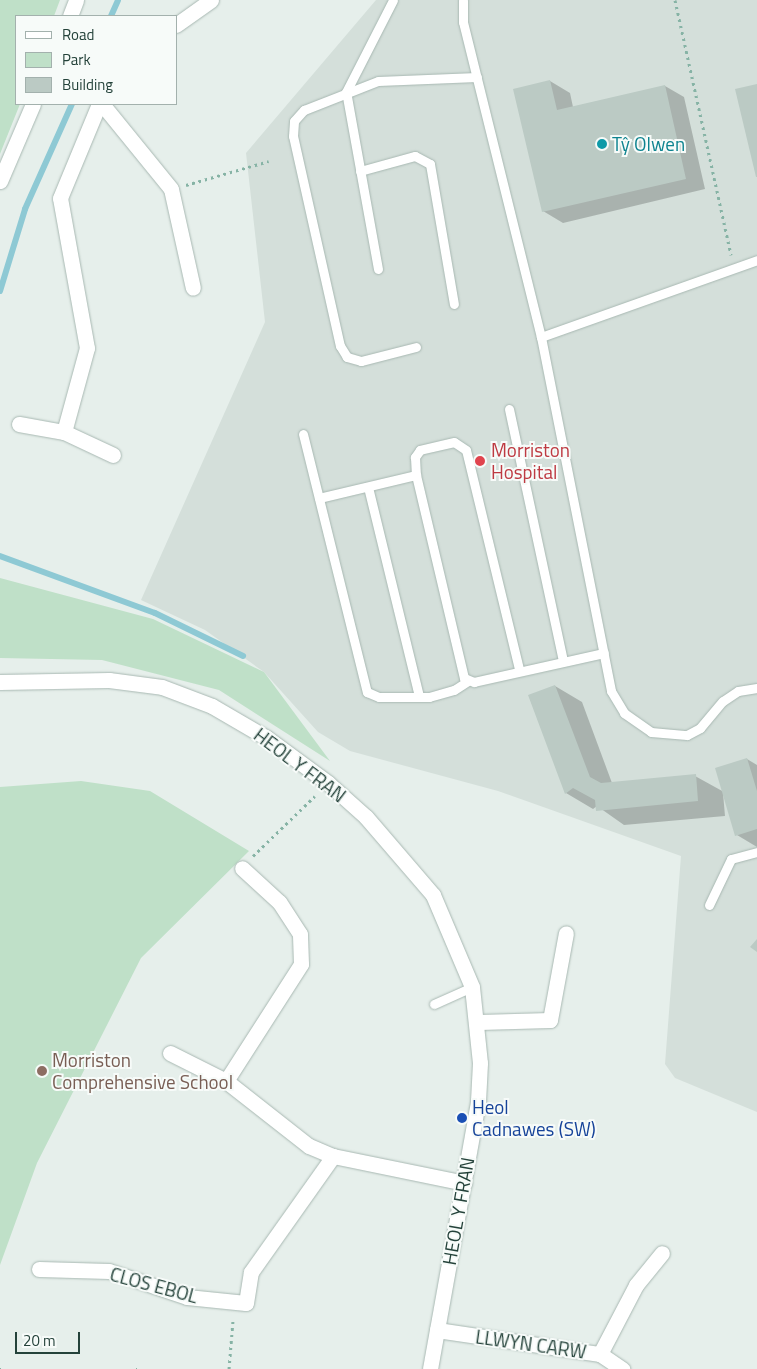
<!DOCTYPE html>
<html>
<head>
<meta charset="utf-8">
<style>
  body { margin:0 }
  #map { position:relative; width:757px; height:1369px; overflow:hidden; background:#e6efeb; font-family:"Titillium Web",sans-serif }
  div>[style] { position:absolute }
  .built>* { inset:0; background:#d4dfda }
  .green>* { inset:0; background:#bfe0c8 }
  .shadow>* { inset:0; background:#0003 }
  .stream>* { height:6px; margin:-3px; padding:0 3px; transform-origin:3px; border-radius:3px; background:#8ec9d4 }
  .building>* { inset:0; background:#bbcac4 }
  .path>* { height:3px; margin-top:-1.5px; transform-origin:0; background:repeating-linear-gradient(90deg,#86b3a5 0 2.5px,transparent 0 6.5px) }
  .roads { filter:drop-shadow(0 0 1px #a8b8b2) drop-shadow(0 0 1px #a8b8b2) }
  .lane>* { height:9px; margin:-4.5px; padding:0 4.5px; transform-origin:4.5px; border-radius:4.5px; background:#fff }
  .street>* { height:15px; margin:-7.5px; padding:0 7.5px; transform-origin:7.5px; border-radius:7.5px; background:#fff }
  .secondary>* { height:15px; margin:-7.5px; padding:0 7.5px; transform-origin:7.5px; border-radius:7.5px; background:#fff }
  .dots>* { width:14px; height:14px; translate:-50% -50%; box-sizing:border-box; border:2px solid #f7fbf9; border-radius:50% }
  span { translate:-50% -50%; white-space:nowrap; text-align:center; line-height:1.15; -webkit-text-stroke:4px #f7fbf9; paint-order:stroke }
  .culture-label { font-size:19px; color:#0d838f }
  .left { translate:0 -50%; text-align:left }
  .health-label { font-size:19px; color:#be3a42 }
  .street-label { font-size:19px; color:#24423a }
  .education-label { font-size:19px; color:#785e54 }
  .transit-label { font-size:19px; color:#164399 }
  .legend { position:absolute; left:15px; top:15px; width:162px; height:90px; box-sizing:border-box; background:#f7fbf9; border:1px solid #a3b1ad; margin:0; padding:6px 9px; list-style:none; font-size:15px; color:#24423a }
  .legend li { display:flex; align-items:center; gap:10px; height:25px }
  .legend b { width:25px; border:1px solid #a3b1ad }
  .scale { position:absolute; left:15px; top:1332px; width:65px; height:22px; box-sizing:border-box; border:2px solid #24423a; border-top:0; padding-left:6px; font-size:15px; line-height:18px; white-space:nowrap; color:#24423a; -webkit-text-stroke:4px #f7fbf9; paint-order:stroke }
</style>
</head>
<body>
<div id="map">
  <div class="built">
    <div style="clip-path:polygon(376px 0,757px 0,757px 1112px,675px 1078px,665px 1064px,681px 856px,498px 791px,350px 751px,318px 732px,264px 672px,205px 630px,141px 600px,265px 322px,246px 153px)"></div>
  </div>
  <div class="green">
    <div style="clip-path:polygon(0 0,60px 0,54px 16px,16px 16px,20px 104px,0 154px)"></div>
    <div style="clip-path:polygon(0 578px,153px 619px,264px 672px,330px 761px,219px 690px,102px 660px,0 658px)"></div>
    <div style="clip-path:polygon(81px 781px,150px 791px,249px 851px,141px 958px,37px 1163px,0 1265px,0 787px)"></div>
  </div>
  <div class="shadow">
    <div style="clip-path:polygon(550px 81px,570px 93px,573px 107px,665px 86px,684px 97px,705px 189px,563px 223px,543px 211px)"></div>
    <div style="clip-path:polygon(555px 686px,582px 702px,612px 783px,695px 776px,724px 792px,747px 759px,757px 765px,757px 847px,737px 835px,723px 793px,725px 816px,624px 825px,597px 806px,593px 809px,566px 793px,529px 696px)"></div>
  </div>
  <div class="stream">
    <div style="left:111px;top:16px;width:17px;rotate:-66deg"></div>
    <div style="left:0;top:291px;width:86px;rotate:-73deg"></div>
    <div style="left:25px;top:209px;width:115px;rotate:-65.9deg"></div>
    <div style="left:0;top:556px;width:165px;rotate:20.2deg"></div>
    <div style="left:155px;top:613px;width:98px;rotate:26deg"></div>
  </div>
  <div class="building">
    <div style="clip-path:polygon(550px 80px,557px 110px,665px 85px,686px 179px,542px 212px,513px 89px)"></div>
    <div style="clip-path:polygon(757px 84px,757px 177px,756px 177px,735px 89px)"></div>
    <div style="clip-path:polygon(555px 685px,590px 777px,601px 783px,696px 774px,698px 801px,596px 811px,595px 800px,573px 788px,565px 794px,528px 695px)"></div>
    <div style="clip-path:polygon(747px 758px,757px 791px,757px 829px,735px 836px,715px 768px)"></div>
    <div style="clip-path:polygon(757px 939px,757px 952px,750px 947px)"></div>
  </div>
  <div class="path">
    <div style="left:675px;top:0;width:261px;rotate:77.6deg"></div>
    <div style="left:186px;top:185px;width:86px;rotate:-16.1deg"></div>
    <div style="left:253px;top:856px;width:86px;rotate:-44.1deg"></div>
    <div style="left:0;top:1369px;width:1px"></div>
    <div style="left:136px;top:1369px;width:1px"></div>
    <div style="left:229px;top:1369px;width:49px;rotate:-85.3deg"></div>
  </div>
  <div class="roads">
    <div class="lane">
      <div style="left:463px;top:0;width:22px;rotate:90deg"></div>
      <div style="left:463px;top:22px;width:325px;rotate:76.1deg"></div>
      <div style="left:541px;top:337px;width:361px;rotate:78.8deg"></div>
      <div style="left:611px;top:691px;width:26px;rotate:59deg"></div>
      <div style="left:624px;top:713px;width:33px;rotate:35deg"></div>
      <div style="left:651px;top:732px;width:36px;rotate:5deg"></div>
      <div style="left:687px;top:735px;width:15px;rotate:-28deg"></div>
      <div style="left:700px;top:728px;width:35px;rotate:-50deg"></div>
      <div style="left:723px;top:701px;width:18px;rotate:-34deg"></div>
      <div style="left:738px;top:691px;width:19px;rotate:-9deg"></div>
      <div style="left:360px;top:171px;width:57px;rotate:-15.3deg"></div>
      <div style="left:415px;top:156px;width:17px;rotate:28deg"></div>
      <div style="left:430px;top:164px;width:142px;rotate:80.3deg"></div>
      <div style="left:378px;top:269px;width:180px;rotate:-100.2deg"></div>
      <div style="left:346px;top:92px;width:103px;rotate:-62.9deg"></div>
      <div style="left:541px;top:337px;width:229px;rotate:-19.6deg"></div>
      <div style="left:416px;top:347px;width:57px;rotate:165.7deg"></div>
      <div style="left:361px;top:361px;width:15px;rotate:-164deg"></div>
      <div style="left:347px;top:357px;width:13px;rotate:-122deg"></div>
      <div style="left:340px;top:346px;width:215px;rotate:-102.6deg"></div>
      <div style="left:293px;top:136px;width:15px;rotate:-86deg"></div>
      <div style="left:294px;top:121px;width:15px;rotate:-48deg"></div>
      <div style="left:304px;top:110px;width:79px;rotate:-21.4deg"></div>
      <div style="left:378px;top:81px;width:99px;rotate:-2.3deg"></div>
      <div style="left:509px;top:409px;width:257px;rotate:77.9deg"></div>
      <div style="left:303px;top:434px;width:266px;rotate:76.1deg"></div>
      <div style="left:367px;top:692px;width:13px;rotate:23deg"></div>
      <div style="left:379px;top:697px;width:50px"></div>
      <div style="left:429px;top:697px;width:26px;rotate:-16deg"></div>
      <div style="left:454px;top:690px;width:17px;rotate:-33deg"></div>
      <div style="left:368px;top:487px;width:215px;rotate:76.3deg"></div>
      <div style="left:319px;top:498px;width:100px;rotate:-13.3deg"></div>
      <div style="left:519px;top:669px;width:225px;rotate:-103.6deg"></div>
      <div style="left:466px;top:450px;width:14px;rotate:-146deg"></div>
      <div style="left:454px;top:442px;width:35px;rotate:167deg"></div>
      <div style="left:420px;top:450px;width:9px;rotate:126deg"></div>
      <div style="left:415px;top:457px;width:18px;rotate:87deg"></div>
      <div style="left:416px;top:475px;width:209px;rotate:76.7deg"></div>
      <div style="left:464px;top:678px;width:11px;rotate:22deg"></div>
      <div style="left:474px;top:682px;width:133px;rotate:-12.6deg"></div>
      <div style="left:709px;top:905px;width:51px;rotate:-64.4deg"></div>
      <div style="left:731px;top:859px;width:27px;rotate:-15deg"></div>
      <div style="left:434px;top:1004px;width:42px;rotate:-24.1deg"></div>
    </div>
    <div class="street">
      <div style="left:176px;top:25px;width:43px;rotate:-35.5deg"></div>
      <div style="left:102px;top:104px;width:109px;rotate:50.9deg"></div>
      <div style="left:171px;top:189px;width:101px;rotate:77.5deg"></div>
      <div style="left:19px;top:424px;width:46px;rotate:10.1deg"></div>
      <div style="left:64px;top:432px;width:54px;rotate:25.1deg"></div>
      <div style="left:64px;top:432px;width:87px;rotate:-74.7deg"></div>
      <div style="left:87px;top:348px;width:152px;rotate:-100.2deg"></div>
      <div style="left:60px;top:198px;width:102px;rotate:-67.5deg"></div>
      <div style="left:0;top:682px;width:109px;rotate:-1.1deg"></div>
      <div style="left:109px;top:680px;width:53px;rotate:7.5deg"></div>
      <div style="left:162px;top:687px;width:53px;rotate:20.8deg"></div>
      <div style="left:212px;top:706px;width:64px;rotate:30.2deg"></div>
      <div style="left:267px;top:738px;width:76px;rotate:36.4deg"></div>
      <div style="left:328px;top:783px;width:51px;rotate:41.8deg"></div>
      <div style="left:366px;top:817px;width:103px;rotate:49.3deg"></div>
      <div style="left:433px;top:895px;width:100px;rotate:67deg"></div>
      <div style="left:472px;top:987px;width:76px;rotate:84deg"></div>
      <div style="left:480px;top:1063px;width:39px;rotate:93deg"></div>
      <div style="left:478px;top:1102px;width:271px;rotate:100.2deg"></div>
      <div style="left:479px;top:1022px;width:71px;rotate:-1.6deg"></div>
      <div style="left:550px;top:1020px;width:88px;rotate:-79.6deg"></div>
      <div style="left:170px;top:1053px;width:63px;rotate:26.6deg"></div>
      <div style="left:226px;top:1081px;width:105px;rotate:38.1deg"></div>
      <div style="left:309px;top:1146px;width:26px;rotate:23deg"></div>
      <div style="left:333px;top:1156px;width:134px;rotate:11.6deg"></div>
      <div style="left:226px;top:1081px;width:139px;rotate:-57.3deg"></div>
      <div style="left:301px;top:964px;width:30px;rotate:-92deg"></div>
      <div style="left:300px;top:934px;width:38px;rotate:-123deg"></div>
      <div style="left:279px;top:902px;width:50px;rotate:-137.4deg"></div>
      <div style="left:39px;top:1269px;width:70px;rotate:1.6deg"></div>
      <div style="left:109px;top:1271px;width:82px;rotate:18.4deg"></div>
      <div style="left:187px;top:1297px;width:59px;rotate:5.8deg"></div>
      <div style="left:246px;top:1303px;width:31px;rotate:-81deg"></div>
      <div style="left:251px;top:1272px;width:142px;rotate:-54.7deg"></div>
      <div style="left:437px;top:1330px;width:165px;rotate:8.4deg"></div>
      <div style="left:600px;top:1354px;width:27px;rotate:34deg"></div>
      <div style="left:600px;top:1354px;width:78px;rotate:-62.4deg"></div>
      <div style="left:636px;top:1285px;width:41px;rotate:-50.9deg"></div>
    </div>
    <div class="secondary">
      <div style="left:70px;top:16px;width:17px;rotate:-69deg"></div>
      <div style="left:0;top:181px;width:84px;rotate:-66.8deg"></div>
    </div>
  </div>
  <div class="dots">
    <div style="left:602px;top:144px;background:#0f9aa8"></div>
    <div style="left:480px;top:461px;background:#e0444e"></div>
    <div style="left:42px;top:1071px;background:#8d6e63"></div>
    <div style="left:462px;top:1118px;background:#1a4fb4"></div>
  </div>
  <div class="culture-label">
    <span class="left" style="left:612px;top:144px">Tŷ Olwen</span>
  </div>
  <div class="health-label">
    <span class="left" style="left:491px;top:461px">Morriston<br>Hospital</span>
  </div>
  <div class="street-label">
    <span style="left:300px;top:765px;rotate:37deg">HEOL Y FRAN</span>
    <span style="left:458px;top:1211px;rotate:-80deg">HEOL Y FRAN</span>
    <span style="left:154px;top:1285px;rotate:15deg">CLOS EBOL</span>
    <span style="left:531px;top:1344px;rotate:8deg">LLWYN CARW</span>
  </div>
  <div class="education-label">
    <span class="left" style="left:52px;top:1071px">Morriston<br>Comprehensive School</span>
  </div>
  <div class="transit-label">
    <span class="left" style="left:472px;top:1118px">Heol<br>Cadnawes (SW)</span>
  </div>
  <ul class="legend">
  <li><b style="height:6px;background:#fff"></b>Road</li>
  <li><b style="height:14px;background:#bfe0c8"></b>Park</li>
  <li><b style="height:14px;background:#bbcac4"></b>Building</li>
  </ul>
  <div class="scale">20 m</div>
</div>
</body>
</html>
